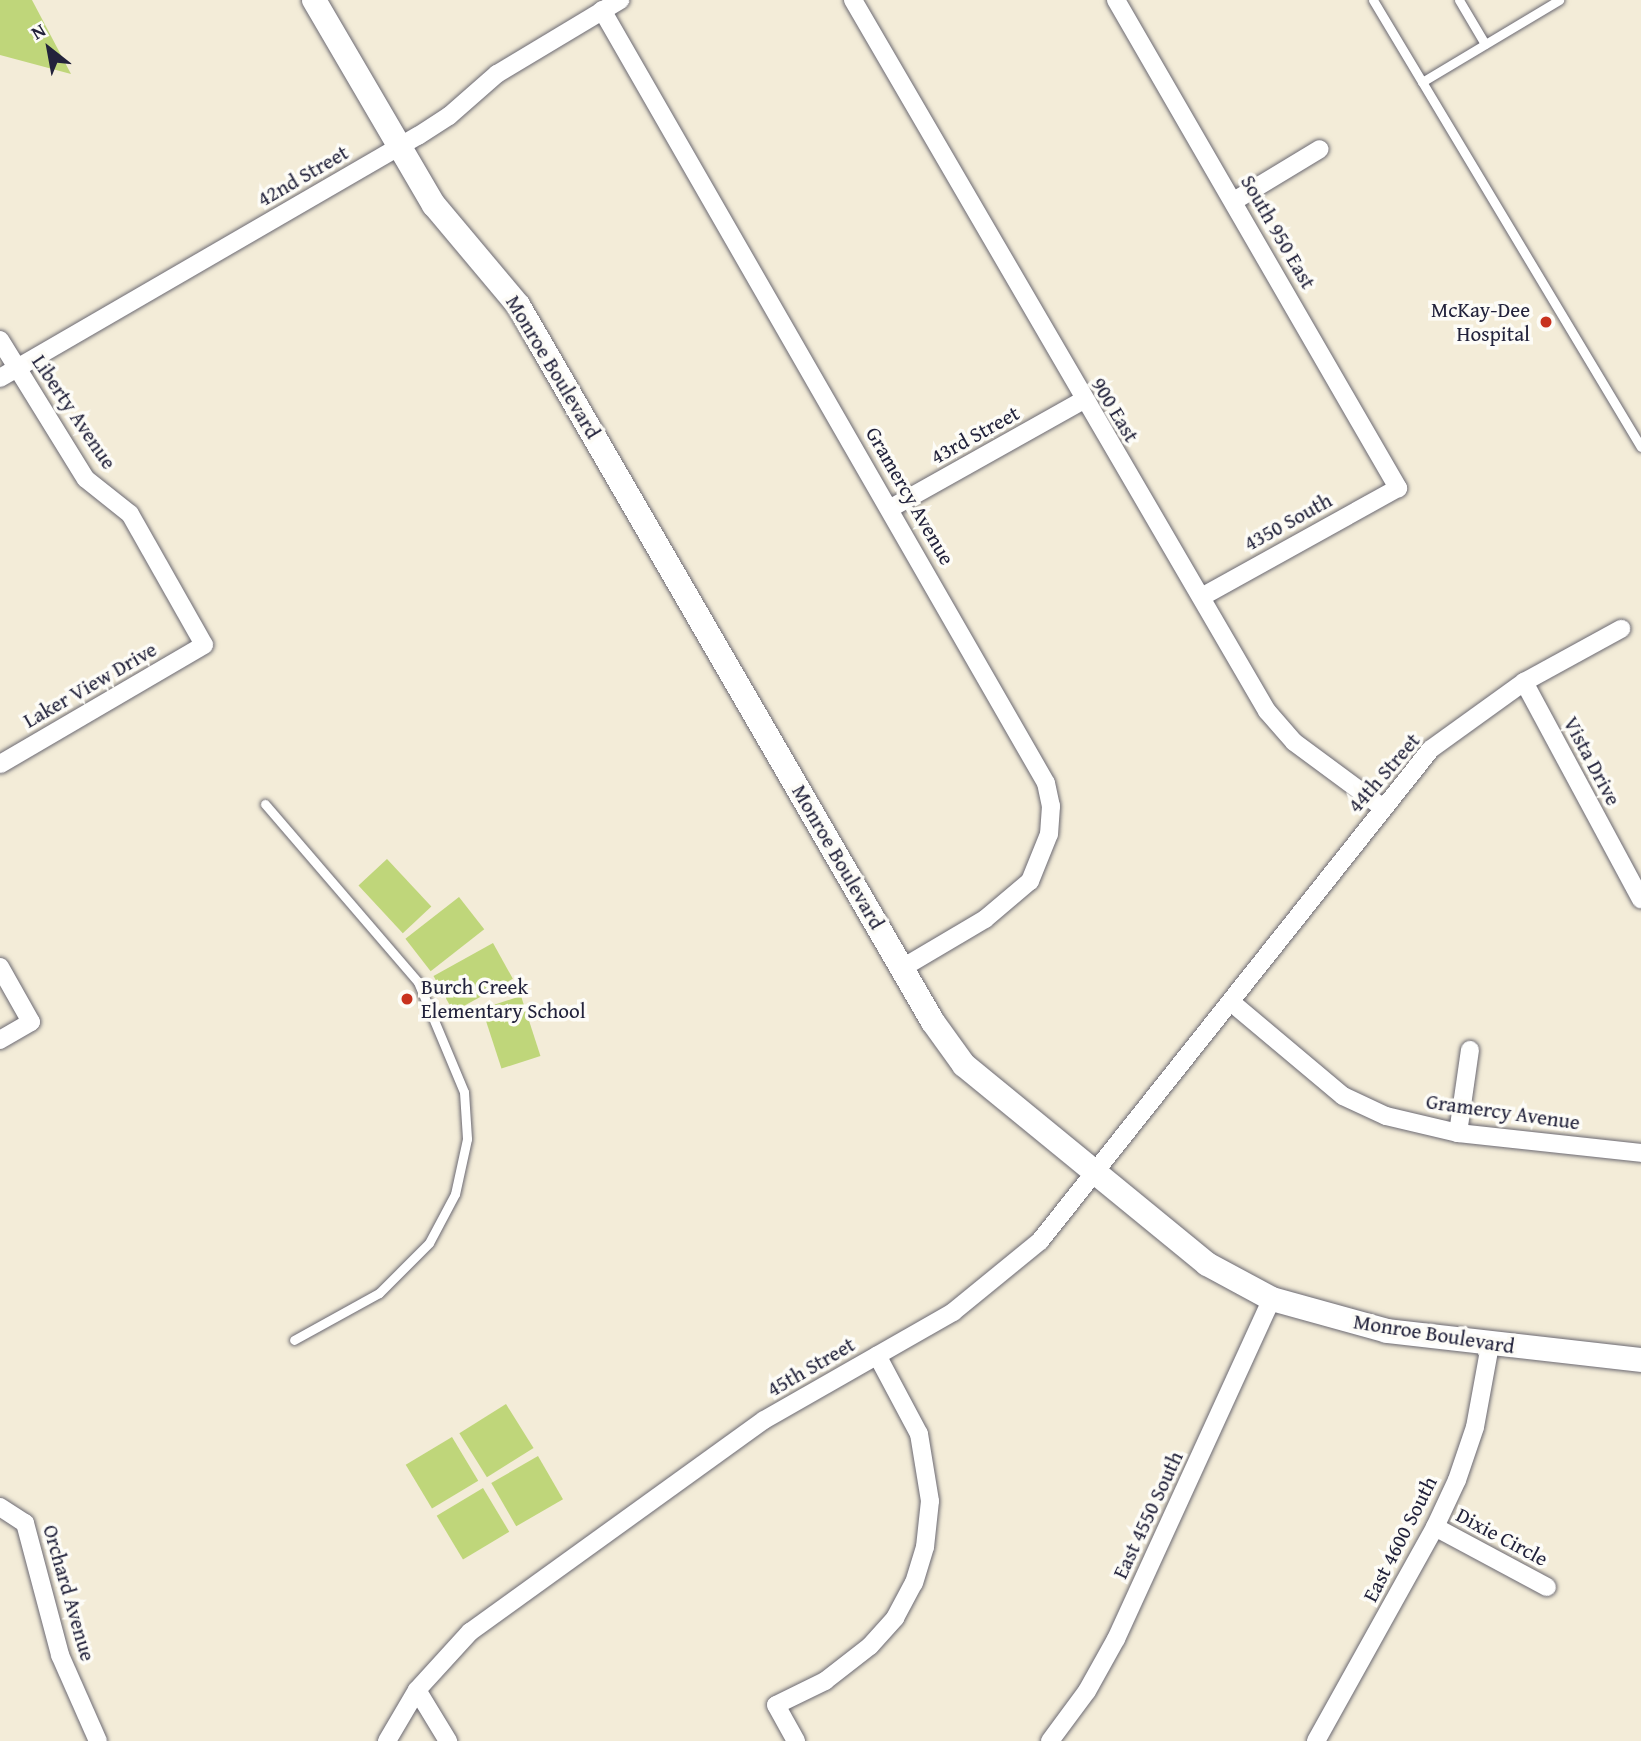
<!DOCTYPE html>
<html>
<head>
<meta charset="utf-8">
<style>
  body { margin:0 }
  #map { position:relative; width:1641px; height:1741px; overflow:hidden; background:#f3ecd8; font-family:"Gentium Book Plus",serif }
  div>[style] { position:absolute }
  .green>* { inset:0; background:#bfd67a; transform-origin:0 0 }
  .roads { filter:drop-shadow(0 0 2px #6b6972) drop-shadow(0 0 2px #6b6972) }
  .lane>* { height:9px; margin:-4.5px; padding:0 4.5px; transform-origin:4.5px; border-radius:4.5px; background:#fff }
  .street>* { height:18px; margin:-9px; padding:0 9px; transform-origin:9px; border-radius:9px; background:#fff }
  .secondary>* { height:24px; margin:-12px; padding:0 12px; transform-origin:12px; border-radius:12px; background:#fff }
  .dots>* { width:19px; height:19px; translate:-50% -50%; box-sizing:border-box; border:4px solid #fdfcf7; border-radius:50% }
  span { translate:-50% -50%; white-space:nowrap; text-align:center; line-height:1.15; -webkit-text-stroke:7px #fdfcf7; paint-order:stroke }
  .street-label { font-size:21px; color:#22223b }
  .poi-label { font-size:21px; color:#22223b }
  .right { translate:-100% -50%; text-align:right }
  .left { translate:0 -50%; text-align:left }
  .north { position:absolute; left:14px; top:14px; width:70px; height:70px; -webkit-text-stroke:5px #fdfcf7; paint-order:stroke; rotate:329deg; font-size:19px; font-weight:700; line-height:28px; text-align:center; color:#22223b }
  .north::after { content:''; display:block; margin:auto; width:24px; height:32px; background:#22223b; clip-path:polygon(50% 0,100% 100%,50% 72%,0 100%) }
</style>
</head>
<body>
<div id="map">
  <div class="green">
    <div style="clip-path:polygon(0 0,32px 0,71px 74px,0 55px)"></div>
    <div style="left:387px;top:859px;width:65px;height:39px;rotate:47deg"></div>
    <div style="left:459px;top:897px;width:41px;height:68px;rotate:52deg"></div>
    <div style="left:493px;top:943px;width:41px;height:68px;rotate:61deg"></div>
    <div style="left:521px;top:996px;width:63px;height:41px;rotate:72deg"></div>
    <div style="left:506px;top:1404px;width:52px;height:55px;rotate:58deg"></div>
    <div style="left:452px;top:1437px;width:51px;height:54px;rotate:59deg"></div>
    <div style="left:538px;top:1456px;width:50px;height:54px;rotate:60deg"></div>
    <div style="left:483px;top:1488px;width:51px;height:54px;rotate:59deg"></div>
  </div>
  <div class="roads">
    <div class="lane">
      <div style="left:1373px;top:0;width:521px;rotate:59.06deg"></div>
      <div style="left:1459px;top:0;width:51px;rotate:59.4deg"></div>
      <div style="left:1422px;top:82px;width:160px;rotate:-30.9deg"></div>
      <div style="left:265px;top:804px;width:235px;rotate:49.3deg"></div>
      <div style="left:418px;top:982px;width:119px;rotate:67.3deg"></div>
      <div style="left:464px;top:1092px;width:47px;rotate:86.3deg"></div>
      <div style="left:467px;top:1139px;width:56px;rotate:102.3deg"></div>
      <div style="left:455px;top:1194px;width:55px;rotate:118deg"></div>
      <div style="left:429px;top:1243px;width:71px;rotate:135deg"></div>
      <div style="left:379px;top:1293px;width:97px;rotate:151.1deg"></div>
    </div>
    <div class="street">
      <div style="left:853px;top:0;width:823px;rotate:59.79deg"></div>
      <div style="left:1267px;top:711px;width:41px;rotate:48.9deg"></div>
      <div style="left:1294px;top:742px;width:109px;rotate:36.5deg"></div>
      <div style="left:1116px;top:0;width:564px;rotate:59.98deg"></div>
      <div style="left:1398px;top:488px;width:225px;rotate:151deg"></div>
      <div style="left:602px;top:10px;width:891px;rotate:60.13deg"></div>
      <div style="left:1046px;top:783px;width:24px;rotate:78deg"></div>
      <div style="left:1051px;top:806px;width:28px;rotate:94deg"></div>
      <div style="left:1049px;top:834px;width:51px;rotate:112deg"></div>
      <div style="left:1030px;top:881px;width:59px;rotate:139.8deg"></div>
      <div style="left:985px;top:919px;width:96px;rotate:149.4deg"></div>
      <div style="left:1234px;top:201px;width:100px;rotate:-31.2deg"></div>
      <div style="left:0;top:340px;width:163px;rotate:58.3deg"></div>
      <div style="left:86px;top:479px;width:56px;rotate:38.5deg"></div>
      <div style="left:130px;top:514px;width:150px;rotate:60.5deg"></div>
      <div style="left:204px;top:645px;width:236px;rotate:149.7deg"></div>
      <div style="left:0;top:378px;width:483px;rotate:-30.1deg"></div>
      <div style="left:418px;top:136px;width:37px;rotate:-33deg"></div>
      <div style="left:449px;top:116px;width:64px;rotate:-41.2deg"></div>
      <div style="left:497px;top:74px;width:144px;rotate:-31deg"></div>
      <div style="left:891px;top:508px;width:219px;rotate:-29.3deg"></div>
      <div style="left:1524px;top:682px;width:247px;rotate:61.7deg"></div>
      <div style="left:0;top:967px;width:63px;rotate:60.6deg"></div>
      <div style="left:31px;top:1022px;width:36px;rotate:150deg"></div>
      <div style="left:1231px;top:1002px;width:146px;rotate:40deg"></div>
      <div style="left:1343px;top:1096px;width:47px;rotate:24.9deg"></div>
      <div style="left:1386px;top:1116px;width:74px;rotate:13.3deg"></div>
      <div style="left:1458px;top:1133px;width:184px;rotate:6.2deg"></div>
      <div style="left:1458px;top:1133px;width:84px;rotate:-81.8deg"></div>
      <div style="left:0;top:1507px;width:30px;rotate:33deg"></div>
      <div style="left:25px;top:1523px;width:137px;rotate:75.1deg"></div>
      <div style="left:60px;top:1655px;width:94px;rotate:66.2deg"></div>
      <div style="left:1435px;top:1527px;width:127px;rotate:28.2deg"></div>
      <div style="left:417px;top:1690px;width:60px;rotate:58.7deg"></div>
      <div style="left:387px;top:1741px;width:59px;rotate:-59.5deg"></div>
      <div style="left:417px;top:1690px;width:79px;rotate:-47.6deg"></div>
      <div style="left:470px;top:1632px;width:362px;rotate:-35.8deg"></div>
      <div style="left:764px;top:1420px;width:218px;rotate:-29.7deg"></div>
      <div style="left:953px;top:1312px;width:112px;rotate:-39.2deg"></div>
      <div style="left:1040px;top:1241px;width:628px;rotate:-51.53deg"></div>
      <div style="left:1431px;top:749px;width:115px;rotate:-35.8deg"></div>
      <div style="left:1524px;top:682px;width:111px;rotate:-28.7deg"></div>
      <div style="left:796px;top:1741px;width:41px;rotate:-119.1deg"></div>
      <div style="left:776px;top:1705px;width:55px;rotate:-26.1deg"></div>
      <div style="left:825px;top:1681px;width:57px;rotate:-37.9deg"></div>
      <div style="left:870px;top:1646px;width:38px;rotate:-48deg"></div>
      <div style="left:895px;top:1618px;width:40px;rotate:-62deg"></div>
      <div style="left:914px;top:1583px;width:38px;rotate:-73deg"></div>
      <div style="left:925px;top:1547px;width:46px;rotate:-83.8deg"></div>
      <div style="left:930px;top:1501px;width:68px;rotate:-99.3deg"></div>
      <div style="left:919px;top:1434px;width:89px;rotate:-118deg"></div>
      <div style="left:1050px;top:1741px;width:62px;rotate:-53.5deg"></div>
      <div style="left:1087px;top:1691px;width:60px;rotate:-60.9deg"></div>
      <div style="left:1116px;top:1639px;width:374px;rotate:-65.4deg"></div>
      <div style="left:1316px;top:1741px;width:245px;rotate:-60.9deg"></div>
      <div style="left:1435px;top:1527px;width:52px;rotate:-64.9deg"></div>
      <div style="left:1457px;top:1480px;width:56px;rotate:-71.2deg"></div>
      <div style="left:1475px;top:1427px;width:83px;rotate:-79.6deg"></div>
    </div>
    <div class="secondary">
      <div style="left:314px;top:0;width:238px;rotate:59.7deg"></div>
      <div style="left:434px;top:205px;width:131px;rotate:50deg"></div>
      <div style="left:518px;top:305px;width:828px;rotate:59.94deg"></div>
      <div style="left:933px;top:1022px;width:53px;rotate:54.2deg"></div>
      <div style="left:964px;top:1065px;width:314px;rotate:39.3deg"></div>
      <div style="left:1207px;top:1264px;width:74px;rotate:28.3deg"></div>
      <div style="left:1272px;top:1299px;width:119px;rotate:15.5deg"></div>
      <div style="left:1387px;top:1331px;width:256px;rotate:6.5deg"></div>
    </div>
  </div>
  <div class="dots">
    <div style="left:1546px;top:322px;background:#c8321e"></div>
    <div style="left:407px;top:999px;background:#c8321e"></div>
  </div>
  <div class="street-label">
    <span style="left:303px;top:176px;rotate:-30deg">42nd Street</span>
    <span style="left:1278px;top:232px;rotate:60deg">South 950 East</span>
    <span style="left:553px;top:367px;rotate:59deg">Monroe Boulevard</span>
    <span style="left:1115px;top:410px;rotate:59deg">900 East</span>
    <span style="left:74px;top:412px;rotate:56deg">Liberty Avenue</span>
    <span style="left:975px;top:435px;rotate:-29deg">43rd Street</span>
    <span style="left:910px;top:496px;rotate:60deg">Gramercy Avenue</span>
    <span style="left:1288px;top:522px;rotate:-29deg">4350 South</span>
    <span style="left:90px;top:685px;rotate:-30deg">Laker View Drive</span>
    <span style="left:1592px;top:761px;rotate:62deg">Vista Drive</span>
    <span style="left:1384px;top:773px;rotate:-49deg">44th Street</span>
    <span style="left:838px;top:857px;rotate:60deg">Monroe Boulevard</span>
    <span style="left:1503px;top:1112px;rotate:8deg">Gramercy Avenue</span>
    <span style="left:1434px;top:1334px;rotate:9deg">Monroe Boulevard</span>
    <span style="left:811px;top:1367px;rotate:-30deg">45th Street</span>
    <span style="left:1148px;top:1515px;rotate:-65deg">East 4550 South</span>
    <span style="left:1502px;top:1537px;rotate:28deg">Dixie Circle</span>
    <span style="left:1400px;top:1539px;rotate:-63deg">East 4600 South</span>
    <span style="left:69px;top:1593px;rotate:74deg">Orchard Avenue</span>
  </div>
  <div class="poi-label">
    <span class="right" style="left:1530px;top:322px">McKay-Dee<br>Hospital</span>
    <span class="left" style="left:421px;top:999px">Burch Creek<br>Elementary School</span>
  </div>
  <div class="north">N</div>
</div>
</body>
</html>
